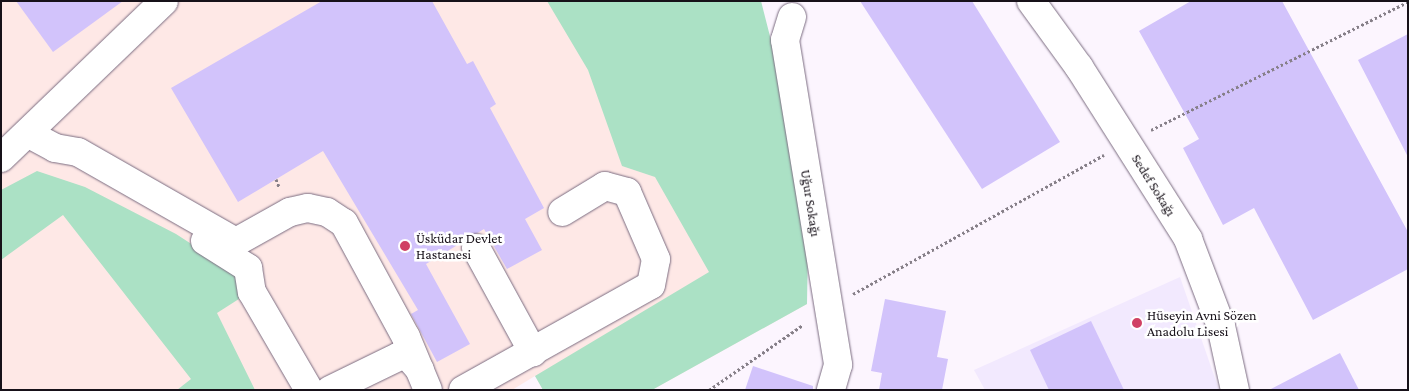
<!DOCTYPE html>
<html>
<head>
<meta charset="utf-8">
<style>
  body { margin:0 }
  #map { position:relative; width:1409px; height:391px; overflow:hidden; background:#fcf5fe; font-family:"Crimson Pro",serif }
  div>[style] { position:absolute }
  .education>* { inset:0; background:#f2e9fe }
  .medical>* { inset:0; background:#fee8e6 }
  .green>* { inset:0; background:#abe1c5 }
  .building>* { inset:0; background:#d2c3fb }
  .path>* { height:3px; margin-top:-1.5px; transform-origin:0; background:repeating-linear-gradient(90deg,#867f88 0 2.5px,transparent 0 5px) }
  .roads { filter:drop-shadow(0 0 1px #7b6c81) drop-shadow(0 0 1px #7b6c81) }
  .minor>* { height:28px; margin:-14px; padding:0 14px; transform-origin:14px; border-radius:14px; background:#fff }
  .dots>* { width:14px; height:14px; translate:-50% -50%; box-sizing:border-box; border:2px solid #fff; border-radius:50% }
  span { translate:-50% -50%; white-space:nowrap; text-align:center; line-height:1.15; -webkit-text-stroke:5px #fff; paint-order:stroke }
  .street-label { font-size:14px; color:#171119 }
  .poi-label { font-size:14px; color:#171119 }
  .left { translate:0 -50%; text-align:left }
  .frame { position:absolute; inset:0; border:2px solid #171119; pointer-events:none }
</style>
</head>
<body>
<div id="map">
  <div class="education">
    <div style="clip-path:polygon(1180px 277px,1219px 390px,985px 390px,974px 370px)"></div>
  </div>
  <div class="medical">
    <div style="clip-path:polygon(1px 1px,761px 1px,807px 304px,652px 390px,543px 390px,535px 376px,512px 390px,1px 390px)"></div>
  </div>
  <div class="green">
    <div style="clip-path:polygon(547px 1px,761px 1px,809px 189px,807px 304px,652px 390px,543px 390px,535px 376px,709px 272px,655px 177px,622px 166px,588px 70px)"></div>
    <div style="clip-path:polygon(37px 171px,85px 187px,176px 234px,233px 271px,242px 297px,217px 313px,255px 390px,177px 390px,191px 379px,63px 215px,1px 260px,1px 190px)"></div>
  </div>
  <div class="building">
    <div style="clip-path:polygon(16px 1px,123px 1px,53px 52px)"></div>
    <div style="clip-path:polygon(322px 1px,432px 1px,467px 64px,473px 61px,496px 104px,490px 108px,544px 208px,525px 219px,542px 250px,507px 269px,484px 229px,426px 264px,470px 344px,437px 362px,411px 314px,418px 310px,323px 151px,238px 202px,171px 88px)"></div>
    <div style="clip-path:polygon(860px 1px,972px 1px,1060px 142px,982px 189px)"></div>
    <div style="clip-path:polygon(1191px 1px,1282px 1px,1408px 232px,1408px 269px,1313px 320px,1254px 208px,1223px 225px,1183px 148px,1199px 139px,1139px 31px)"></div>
    <div style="clip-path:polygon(1408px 34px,1408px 157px,1358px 60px)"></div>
    <div style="clip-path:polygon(885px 299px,946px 311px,937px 357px,948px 359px,942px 390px,879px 390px,882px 373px,871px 371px)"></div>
    <div style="clip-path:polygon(1091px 321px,1124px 390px,1049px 390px,1030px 350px)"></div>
    <div style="clip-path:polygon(1340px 353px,1359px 390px,1269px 390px)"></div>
    <div style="clip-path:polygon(753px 366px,813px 386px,813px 390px,745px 390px)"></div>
  </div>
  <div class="path">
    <div style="left:1151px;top:130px;width:287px;rotate:-26.5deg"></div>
    <div style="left:276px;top:179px;width:9px;rotate:69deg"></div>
    <div style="left:853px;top:294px;width:287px;rotate:-29deg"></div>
    <div style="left:709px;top:390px;width:114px;rotate:-34.7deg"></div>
  </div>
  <div class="roads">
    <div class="minor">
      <div style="left:1031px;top:1px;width:82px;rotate:54deg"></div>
      <div style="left:1079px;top:67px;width:204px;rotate:57.6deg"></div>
      <div style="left:1188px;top:239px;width:93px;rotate:69.2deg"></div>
      <div style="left:1221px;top:326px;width:66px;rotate:77.7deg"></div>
      <div style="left:792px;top:17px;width:24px;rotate:107deg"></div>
      <div style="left:785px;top:40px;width:329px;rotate:80.7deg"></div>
      <div style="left:838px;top:365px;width:26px;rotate:106deg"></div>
      <div style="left:29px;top:134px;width:30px;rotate:28deg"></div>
      <div style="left:55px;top:148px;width:23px;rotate:10deg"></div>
      <div style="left:78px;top:152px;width:182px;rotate:29.7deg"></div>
      <div style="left:236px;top:242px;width:62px;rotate:-29.1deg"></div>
      <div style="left:290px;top:212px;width:18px;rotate:-13deg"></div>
      <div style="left:308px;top:208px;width:19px;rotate:12deg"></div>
      <div style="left:327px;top:212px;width:20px;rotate:33deg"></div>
      <div style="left:344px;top:223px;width:130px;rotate:61.5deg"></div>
      <div style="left:406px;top:337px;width:57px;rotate:67.5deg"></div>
      <div style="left:1px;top:158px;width:226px;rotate:-43.9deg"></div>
      <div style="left:205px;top:241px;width:51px;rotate:32.1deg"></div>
      <div style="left:248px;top:268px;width:24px;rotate:81deg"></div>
      <div style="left:252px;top:292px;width:113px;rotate:59.8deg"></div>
      <div style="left:476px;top:248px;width:119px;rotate:61.3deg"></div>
      <div style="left:330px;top:390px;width:78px;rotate:-25.9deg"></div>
      <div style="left:400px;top:356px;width:8px"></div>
      <div style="left:408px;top:356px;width:18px;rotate:49deg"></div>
      <div style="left:463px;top:390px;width:215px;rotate:-29.2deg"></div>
      <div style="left:651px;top:285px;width:26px;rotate:-79deg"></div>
      <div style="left:656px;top:259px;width:73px;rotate:-113.4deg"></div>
      <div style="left:627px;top:192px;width:23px;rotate:-165deg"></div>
      <div style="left:605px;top:186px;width:50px;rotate:148.8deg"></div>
    </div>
  </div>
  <div class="dots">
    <div style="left:405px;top:246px;background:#d04164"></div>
    <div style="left:1137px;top:323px;background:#d04164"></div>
  </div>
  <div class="street-label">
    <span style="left:1154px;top:185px;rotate:58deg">Sedef Sokağı</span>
    <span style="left:811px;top:203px;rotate:81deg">Uğur Sokağı</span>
  </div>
  <div class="poi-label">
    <span class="left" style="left:416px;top:246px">Üsküdar Devlet<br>Hastanesi</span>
    <span class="left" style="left:1147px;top:323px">Hüseyin Avni Sözen<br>Anadolu Lisesi</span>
  </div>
  <div class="frame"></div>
</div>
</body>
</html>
